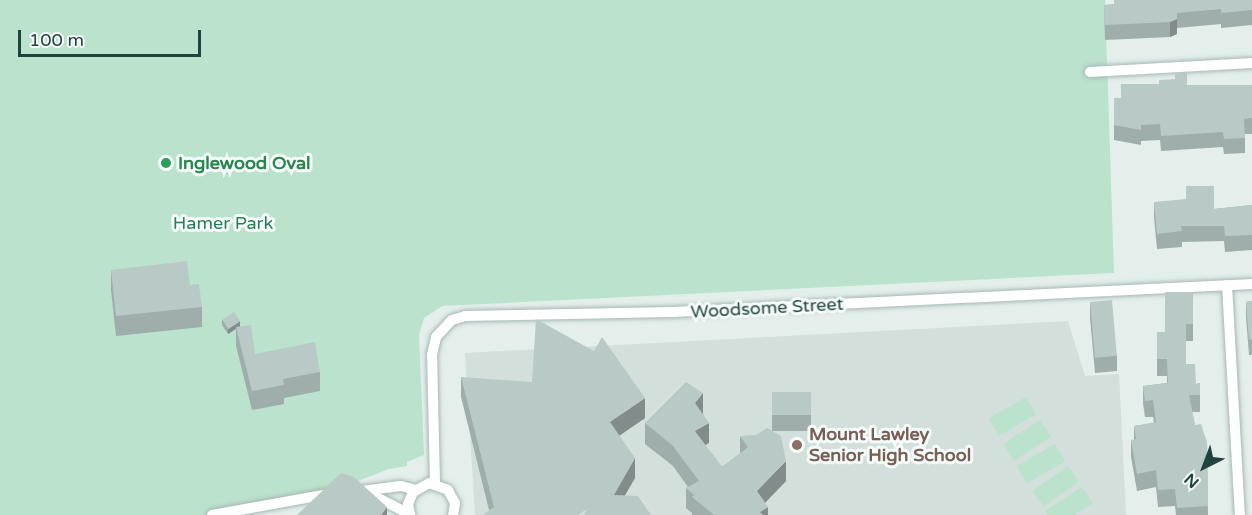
<!DOCTYPE html>
<html>
<head>
<meta charset="utf-8">
<style>
  body { margin:0 }
  #map { position:relative; width:1252px; height:515px; overflow:hidden; background:#e4efec; font-family:"Varela Round",sans-serif }
  div>[style] { position:absolute }
  .built>* { inset:0; background:#d2dfdb }
  .green>* { inset:0; background:#bbe2cc; transform-origin:0 0 }
  .roads { filter:drop-shadow(0 0 2px #a6b8b5) drop-shadow(0 0 2px #a6b8b5) }
  .minor>* { height:10px; margin:-5px; padding:0 5px; transform-origin:5px; border-radius:5px; background:#fff }
  .wall>* { inset:0; background:#9faeaa; transform-origin:0 0 }
  .shaded-wall>* { inset:0; background:#828d8b }
  .building>* { inset:0; background:#b9cac6; transform-origin:0 0 }
  .dots>* { width:16px; height:16px; translate:-50% -50%; box-sizing:border-box; border:3px solid #f5fbf9; border-radius:50% }
  span { translate:-50% -50%; white-space:nowrap; text-align:center; line-height:1.15; -webkit-text-stroke:6px #f5fbf9; paint-order:stroke }
  .leisure-label { font-size:18px; color:#27864d; font-weight:700 }
  .left { translate:0 -50%; text-align:left }
  .park-label { font-size:18px; color:#267f56 }
  .street-label { font-size:18px; color:#21433f }
  .education-label { font-size:18px; color:#785e54; font-weight:700 }
  .north { position:absolute; left:1174px; top:437px; width:60px; height:60px; -webkit-text-stroke:4px #f5fbf9; paint-order:stroke; rotate:222deg; font-size:16px; font-weight:700; line-height:24px; text-align:center; color:#21433f }
  .north::after { content:''; display:block; margin:auto; width:21px; height:27px; background:#21433f; clip-path:polygon(50% 0,100% 100%,50% 72%,0 100%) }
  .scale { position:absolute; left:18px; top:30px; width:183px; height:27px; box-sizing:border-box; border:3px solid #21433f; border-top:0; padding-left:8px; font-size:18px; line-height:21px; white-space:nowrap; color:#21433f; -webkit-text-stroke:4px #f5fbf9; paint-order:stroke }
</style>
</head>
<body>
<div id="map">
  <div class="built">
    <div style="clip-path:polygon(1068px 321px,1085px 376px,1119px 374px,1126px 515px,475px 515px,465px 353px)"></div>
  </div>
  <div class="green">
    <div style="clip-path:polygon(0 0,1105px 0,1114px 273px,442px 306px,424px 318px,419px 335px,424px 455px,407px 462px,407px 466px,389px 469px,319px 496px,207px 515px,0 515px)"></div>
    <div style="left:1026px;top:397px;width:20px;height:43px;rotate:60deg"></div>
    <div style="left:1040px;top:420px;width:20px;height:44px;rotate:57deg"></div>
    <div style="left:1055px;top:444px;width:20px;height:44px;rotate:60deg"></div>
    <div style="left:1068px;top:466px;width:19px;height:43px;rotate:55deg"></div>
    <div style="clip-path:polygon(1082px 487px,1093px 503px,1075px 515px,1048px 515px,1045px 511px)"></div>
  </div>
  <div class="roads">
    <div class="minor">
      <div style="left:1090px;top:72px;width:162px;rotate:-3.2deg"></div>
      <div style="left:1227px;top:285px;width:230px;rotate:86.8deg"></div>
      <div style="left:435px;top:483px;width:128px;rotate:-91.3deg"></div>
      <div style="left:432px;top:355px;width:18px;rotate:-77deg"></div>
      <div style="left:436px;top:337px;width:23px;rotate:-47deg"></div>
      <div style="left:452px;top:320px;width:14px;rotate:-17deg"></div>
      <div style="left:465px;top:316px;width:208px;rotate:-1.1deg"></div>
      <div style="left:673px;top:312px;width:580px;rotate:-2.77deg"></div>
      <div style="left:354px;top:492px;width:47px;rotate:-7.3deg"></div>
      <div style="left:401px;top:486px;width:16px;rotate:15deg"></div>
      <div style="left:364px;top:498px;width:16px;rotate:4deg"></div>
      <div style="left:380px;top:499px;width:34px;rotate:27deg"></div>
      <div style="left:212px;top:515px;width:119px;rotate:-10.2deg"></div>
      <div style="left:410px;top:515px;width:11px;rotate:-100deg"></div>
      <div style="left:408px;top:504px;width:13px;rotate:-67deg"></div>
      <div style="left:413px;top:492px;width:18px;rotate:-29deg"></div>
      <div style="left:429px;top:483px;width:20px;rotate:20deg"></div>
      <div style="left:448px;top:490px;width:15px;rotate:62deg"></div>
      <div style="left:455px;top:503px;width:12px;rotate:99deg"></div>
    </div>
  </div>
  <div class="wall">
    <div style="clip-path:polygon(1252px 0,1252px 25px,1221px 28px,1221px 24px,1177px 28px,1177px 34px,1170px 37px,1105px 40px,1104px 5px)"></div>
    <div style="clip-path:polygon(1187px 85px,1252px 85px,1252px 134px,1245px 134px,1245px 153px,1224px 154px,1223px 147px,1161px 151px,1160px 140px,1141px 141px,1141px 145px,1114px 140px,1114px 98px,1121px 98px)"></div>
    <div style="clip-path:polygon(1154px 202px,1214px 209px,1252px 205px,1252px 250px,1225px 252px,1224px 241px,1182px 242px,1182px 247px,1157px 249px,1154px 218px)"></div>
    <div style="clip-path:polygon(111px 270px,190px 285px,202px 307px,202px 327px,116px 336px,111px 290px)"></div>
    <div style="clip-path:polygon(1193px 292px,1193px 341px,1186px 341px,1186px 364px,1196px 384px,1200px 383px,1200px 412px,1192px 412px,1195px 425px,1207px 442px,1208px 515px,1176px 515px,1175px 506px,1158px 507px,1156px 487px,1137px 491px,1131px 457px,1131px 440px,1134px 440px,1134px 426px,1154px 423px,1153px 417px,1145px 417px,1143px 403px,1143px 386px,1167px 383px,1167px 376px,1157px 376px,1157px 332px,1165px 332px)"></div>
    <div style="clip-path:polygon(1252px 301px,1252px 355px,1249px 355px,1246px 317px,1246px 302px)"></div>
    <div style="clip-path:polygon(1090px 303px,1117px 356px,1117px 371px,1095px 373px,1090px 318px)"></div>
    <div style="clip-path:polygon(222px 320px,240px 326px,255px 354px,320px 372px,320px 391px,284px 398px,284px 404px,252px 410px,236px 346px,236px 329px,228px 334px,222px 325px)"></div>
    <div style="clip-path:polygon(461px 377px,645px 418px,619px 436px,635px 478px,625px 495px,489px 510px,461px 397px)"></div>
    <div style="left:772px;top:392px;width:39px;height:39px"></div>
    <div style="clip-path:polygon(703px 413px,709px 443px,705px 445px,722px 467px,740px 454px,740px 436px,786px 481px,765px 503px,768px 515px,692px 515px,692px 513px,686px 508px,686px 488px,688px 487px,673px 466px,645px 444px,645px 423px)"></div>
  </div>
  <div class="shaded-wall">
    <div style="clip-path:polygon(1177px 19px,1177px 34px,1170px 37px,1170px 22px)"></div>
    <div style="clip-path:polygon(240px 321px,240px 326px,228px 334px,228px 329px)"></div>
    <div style="clip-path:polygon(703px 393px,703px 413px,695px 423px,695px 403px)"></div>
    <div style="clip-path:polygon(645px 398px,645px 418px,610px 442px,610px 422px)"></div>
    <div style="clip-path:polygon(709px 423px,709px 443px,695px 451px,695px 431px)"></div>
    <div style="clip-path:polygon(635px 458px,635px 478px,614px 514px,614px 495px)"></div>
    <div style="clip-path:polygon(786px 461px,786px 481px,757px 511px,757px 491px)"></div>
    <div style="clip-path:polygon(387px 507px,387px 515px,381px 515px)"></div>
    <div style="clip-path:polygon(768px 507px,768px 515px,760px 515px,760px 512px)"></div>
  </div>
  <div class="building">
    <div style="clip-path:polygon(1114px 0,1252px 0,1252px 10px,1221px 13px,1221px 9px,1177px 13px,1177px 19px,1170px 22px,1105px 25px,1104px 5px,1114px 4px)"></div>
    <div style="clip-path:polygon(1175px 73px,1187px 73px,1187px 85px,1252px 85px,1252px 118px,1244px 119px,1245px 138px,1224px 139px,1223px 132px,1161px 136px,1160px 124px,1141px 125px,1141px 130px,1114px 125px,1114px 98px,1121px 98px,1121px 84px,1159px 84px,1159px 80px,1175px 79px)"></div>
    <div style="clip-path:polygon(1186px 186px,1214px 186px,1214px 209px,1252px 205px,1252px 235px,1225px 236px,1224px 226px,1181px 226px,1182px 231px,1157px 234px,1154px 202px,1186px 199px)"></div>
    <div style="clip-path:polygon(187px 261px,190px 285px,199px 284px,202px 307px,116px 316px,111px 270px)"></div>
    <div style="clip-path:polygon(1165px 292px,1193px 292px,1193px 324px,1186px 324px,1186px 364px,1195px 364px,1196px 384px,1200px 383px,1200px 395px,1189px 395px,1195px 425px,1201px 424px,1207px 442px,1208px 506px,1177px 508px,1175px 489px,1158px 490px,1156px 470px,1137px 474px,1131px 440px,1136px 439px,1134px 426px,1156px 422px,1153px 400px,1145px 401px,1143px 386px,1168px 383px,1167px 359px,1157px 359px,1157px 332px,1165px 332px)"></div>
    <div style="left:1112px;top:300px;width:56px;height:22px;rotate:85deg"></div>
    <div style="clip-path:polygon(1252px 301px,1252px 340px,1249px 339px,1246px 302px)"></div>
    <div style="left:234px;top:312px;width:11px;height:14px;rotate:56deg"></div>
    <div style="clip-path:polygon(536px 319px,594px 351px,602px 337px,645px 398px,610px 422px,635px 458px,614px 495px,638px 496px,651px 515px,584px 515px,587px 509px,578px 515px,483px 515px,494px 507px,461px 377px,532px 382px)"></div>
    <div style="clip-path:polygon(251px 325px,255px 354px,315px 342px,320px 372px,283px 379px,284px 385px,252px 391px,236px 327px)"></div>
    <div style="clip-path:polygon(686px 382px,703px 393px,695px 403px,709px 423px,695px 431px,722px 467px,748px 447px,740px 436px,756px 435px,767px 428px,781px 436px,786px 461px,757px 491px,768px 507px,760px 512px,763px 515px,714px 515px,692px 497px,694px 495px,686px 488px,699px 481px,673px 446px,645px 423px)"></div>
    <div style="left:772px;top:392px;width:39px;height:23px"></div>
    <div style="clip-path:polygon(341px 473px,354px 477px,387px 507px,381px 515px,297px 515px)"></div>
  </div>
  <div class="dots">
    <div style="left:166px;top:163px;background:#2e9e5b"></div>
    <div style="left:797px;top:445px;background:#8d6e63"></div>
  </div>
  <div class="leisure-label">
    <span class="left" style="left:178px;top:163px">Inglewood Oval</span>
  </div>
  <div class="park-label">
    <span style="left:223px;top:223px">Hamer Park</span>
  </div>
  <div class="street-label">
    <span style="left:767px;top:308px;rotate:-3deg">Woodsome Street</span>
  </div>
  <div class="education-label">
    <span class="left" style="left:809px;top:445px">Mount Lawley<br>Senior High School</span>
  </div>
  <div class="north">N</div>
  <div class="scale">100 m</div>
</div>
</body>
</html>
